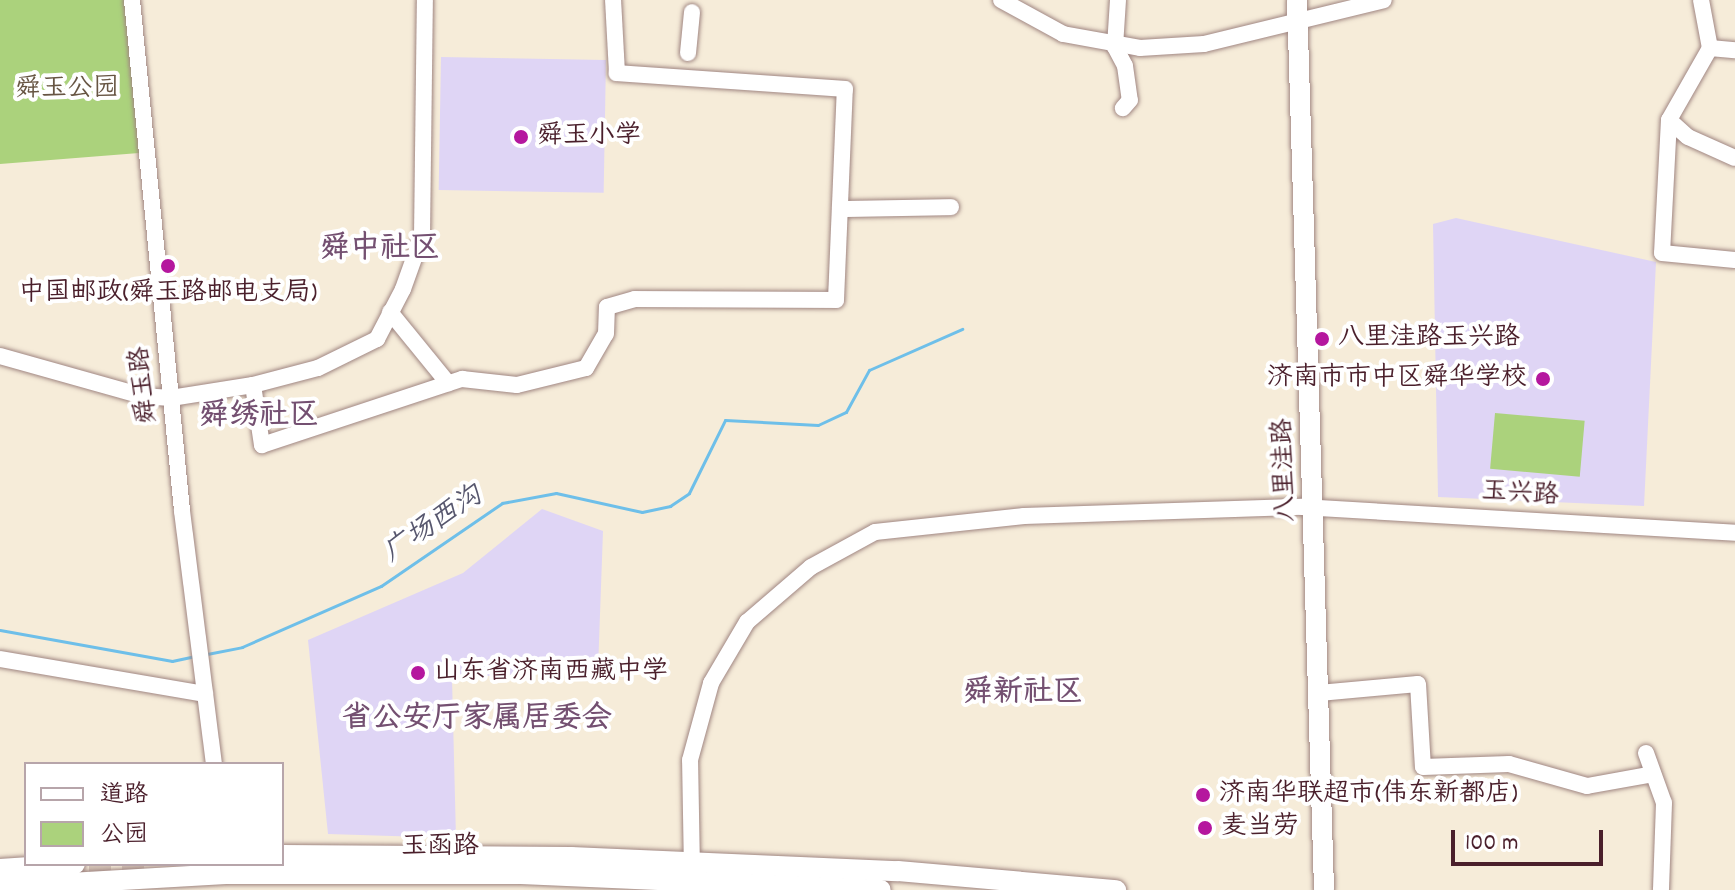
<!DOCTYPE html>
<html>
<head>
<meta charset="utf-8">
<style>
  body { margin:0 }
  #map { position:relative; width:1735px; height:890px; overflow:hidden; background:#f6ecd9; font-family:Dekko,"LXGW WenKai TC",sans-serif }
  div>[style] { position:absolute }
  .built>* { inset:0; background:#dfd5f5; transform-origin:0 0 }
  .green>* { inset:0; background:#abd27c; transform-origin:0 0 }
  .stream>* { height:3px; margin:-1.5px; padding:0 1.5px; transform-origin:1.5px; border-radius:1.5px; background:#6ebfe9 }
  .highway-tunnel>* { height:22px; margin-top:-11px; transform-origin:0; background:repeating-linear-gradient(90deg,#d4c3b6 0 22px,transparent 0 33px) }
  .roads { filter:drop-shadow(0 0 2px #a08682) drop-shadow(0 0 2px #a08682) }
  .minor>* { height:16px; margin:-8px; padding:0 8px; transform-origin:8px; border-radius:8px; background:#fff }
  .major>* { height:20px; margin:-10px; padding:0 10px; transform-origin:10px; border-radius:10px; background:#fff }
  .dots>* { width:22px; height:22px; translate:-50% -50%; box-sizing:border-box; border:4px solid #fff; border-radius:50% }
  span { translate:-50% -50%; white-space:nowrap; text-align:center; line-height:1.15; -webkit-text-stroke:8px #fff; paint-order:stroke }
  .park-label { font-size:26px; color:#675543 }
  .poi-label { font-size:26px; color:#4a1f2b }
  .left { translate:0 -50%; text-align:left }
  .right { translate:-100% -50%; text-align:right }
  .street-label { font-size:26px; color:#4a1f2b }
  .water-label { font-size:28px; color:#57576e; font-style:italic }
  .quarter-label { font-size:30px; color:#745071; font-weight:700 }
  .legend { position:absolute; left:24px; top:762px; width:260px; height:104px; box-sizing:border-box; background:#fff; border:2px solid #b7a5aa; margin:0; padding:10px 14px; list-style:none; font-size:24px; color:#4a1f2b }
  .legend li { display:flex; align-items:center; gap:16px; height:40px }
  .legend b { width:40px; border:2px solid #b7a5aa }
  .scale { position:absolute; left:1451px; top:830px; width:152px; height:36px; box-sizing:border-box; border:4px solid #4a1f2b; border-top:0; padding-left:10px; font-size:24px; line-height:28px; white-space:nowrap; color:#4a1f2b; -webkit-text-stroke:6px #fff; paint-order:stroke }
</style>
</head>
<body>
<div id="map">
  <div class="built">
    <div style="left:441px;top:57px;width:165px;height:133px;rotate:1deg"></div>
    <div style="clip-path:polygon(1456px 218px,1656px 262px,1644px 506px,1438px 497px,1433px 224px)"></div>
    <div style="clip-path:polygon(542px 509px,603px 531px,598px 670px,452px 678px,456px 838px,328px 834px,308px 640px,463px 573px)"></div>
  </div>
  <div class="green">
    <div style="clip-path:polygon(0 0,125px 0,139px 153px,0 164px)"></div>
    <div style="left:1495px;top:413px;width:90px;height:56px;rotate:5deg"></div>
  </div>
  <div class="stream">
    <div style="left:0;top:630px;width:175px;rotate:10.2deg"></div>
    <div style="left:172px;top:661px;width:25px;rotate:-12deg"></div>
    <div style="left:207px;top:654px;width:36px;rotate:-11deg"></div>
    <div style="left:242px;top:647px;width:152px;rotate:-23.7deg"></div>
    <div style="left:381px;top:586px;width:147px;rotate:-34.4deg"></div>
    <div style="left:502px;top:503px;width:55px;rotate:-10.5deg"></div>
    <div style="left:556px;top:493px;width:88px;rotate:12.5deg"></div>
    <div style="left:642px;top:512px;width:29px;rotate:-12deg"></div>
    <div style="left:670px;top:506px;width:23px;rotate:-34deg"></div>
    <div style="left:689px;top:493px;width:81px;rotate:-63.7deg"></div>
    <div style="left:725px;top:420px;width:93px;rotate:3.1deg"></div>
    <div style="left:818px;top:425px;width:31px;rotate:-25deg"></div>
    <div style="left:846px;top:412px;width:48px;rotate:-61.3deg"></div>
    <div style="left:869px;top:370px;width:102px;rotate:-23.8deg"></div>
  </div>
  <div class="highway-tunnel">
    <div style="left:56px;top:870px;width:90px;rotate:-3.8deg"></div>
  </div>
  <div class="roads">
    <div class="minor">
      <div style="left:132px;top:0;width:513px;rotate:84.41deg"></div>
      <div style="left:182px;top:511px;width:255px;rotate:82.8deg"></div>
      <div style="left:1001px;top:0;width:71px;rotate:28.7deg"></div>
      <div style="left:1063px;top:34px;width:78px;rotate:10.3deg"></div>
      <div style="left:1140px;top:48px;width:64px;rotate:-3.6deg"></div>
      <div style="left:1204px;top:44px;width:185px;rotate:-13.7deg"></div>
      <div style="left:1118px;top:0;width:47px;rotate:93.7deg"></div>
      <div style="left:1115px;top:47px;width:21px;rotate:62deg"></div>
      <div style="left:1125px;top:66px;width:34px;rotate:82deg"></div>
      <div style="left:1130px;top:100px;width:11px;rotate:131deg"></div>
      <div style="left:1701px;top:0;width:49px;rotate:79.4deg"></div>
      <div style="left:1710px;top:48px;width:83px;rotate:119.7deg"></div>
      <div style="left:1669px;top:120px;width:133px;rotate:93deg"></div>
      <div style="left:1662px;top:253px;width:73px;rotate:5.5deg"></div>
      <div style="left:1710px;top:48px;width:25px;rotate:5deg"></div>
      <div style="left:688px;top:53px;width:41px;rotate:-84.4deg"></div>
      <div style="left:1669px;top:120px;width:25px;rotate:42deg"></div>
      <div style="left:1688px;top:137px;width:51px;rotate:24.1deg"></div>
      <div style="left:840px;top:209px;width:111px;rotate:-1deg"></div>
      <div style="left:390px;top:312px;width:92px;rotate:50.8deg"></div>
      <div style="left:0;top:356px;width:148px;rotate:15.7deg"></div>
      <div style="left:142px;top:396px;width:29px;rotate:4deg"></div>
      <div style="left:171px;top:398px;width:83px;rotate:-9deg"></div>
      <div style="left:253px;top:385px;width:61px;rotate:81.5deg"></div>
      <div style="left:262px;top:445px;width:211px;rotate:-18.3deg"></div>
      <div style="left:462px;top:379px;width:55px;rotate:6.2deg"></div>
      <div style="left:517px;top:385px;width:71px;rotate:-13.8deg"></div>
      <div style="left:586px;top:368px;width:39px;rotate:-60deg"></div>
      <div style="left:606px;top:334px;width:27px;rotate:-88deg"></div>
      <div style="left:607px;top:307px;width:29px;rotate:-16deg"></div>
      <div style="left:635px;top:299px;width:201px;rotate:0.3deg"></div>
      <div style="left:836px;top:300px;width:211px;rotate:-87.6deg"></div>
      <div style="left:845px;top:89px;width:229px;rotate:-176deg"></div>
      <div style="left:617px;top:73px;width:73px;rotate:-93.1deg"></div>
      <div style="left:253px;top:385px;width:67px;rotate:-14.7deg"></div>
      <div style="left:318px;top:368px;width:66px;rotate:-26.2deg"></div>
      <div style="left:377px;top:339px;width:56px;rotate:-62.5deg"></div>
      <div style="left:403px;top:289px;width:56px;rotate:-70.3deg"></div>
      <div style="left:422px;top:236px;width:236px;rotate:-89.3deg"></div>
      <div style="left:0;top:659px;width:208px;rotate:9.7deg"></div>
      <div style="left:1319px;top:693px;width:99px;rotate:-5.2deg"></div>
      <div style="left:1418px;top:684px;width:83px;rotate:86.6deg"></div>
      <div style="left:1423px;top:767px;width:86px;rotate:-2deg"></div>
      <div style="left:1509px;top:764px;width:81px;rotate:15.8deg"></div>
      <div style="left:1587px;top:786px;width:67px;rotate:-10.3deg"></div>
      <div style="left:1646px;top:753px;width:53px;rotate:70.2deg"></div>
      <div style="left:1664px;top:803px;width:87px;rotate:92deg"></div>
      <div style="left:692px;top:871px;width:111px;rotate:-91deg"></div>
      <div style="left:690px;top:760px;width:80px;rotate:-74.7deg"></div>
      <div style="left:711px;top:683px;width:71px;rotate:-59.5deg"></div>
      <div style="left:747px;top:622px;width:84px;rotate:-40.7deg"></div>
      <div style="left:811px;top:567px;width:73px;rotate:-28.7deg"></div>
      <div style="left:875px;top:532px;width:150px;rotate:-6.1deg"></div>
      <div style="left:1024px;top:516px;width:278px;rotate:-1.9deg"></div>
      <div style="left:1302px;top:507px;width:434px;rotate:3.4deg"></div>
    </div>
    <div class="major">
      <div style="left:1297px;top:0;width:890px;rotate:88.26deg"></div>
      <div style="left:282px;top:855px;width:289px;rotate:0.4deg"></div>
      <div style="left:571px;top:857px;width:327px;rotate:2.5deg"></div>
      <div style="left:898px;top:871px;width:219px;rotate:5deg"></div>
      <div style="left:0;top:869px;width:75px;rotate:-3.8deg"></div>
      <div style="left:0;top:887px;width:226px;rotate:-3.3deg"></div>
      <div style="left:226px;top:874px;width:295px"></div>
      <div style="left:521px;top:874px;width:360px;rotate:2.5deg"></div>
    </div>
  </div>
  <div class="dots">
    <div style="left:521px;top:137px;background:#b5179e"></div>
    <div style="left:168px;top:266px;background:#b5179e"></div>
    <div style="left:1322px;top:339px;background:#b5179e"></div>
    <div style="left:1543px;top:379px;background:#b5179e"></div>
    <div style="left:418px;top:673px;background:#b5179e"></div>
    <div style="left:1203px;top:795px;background:#b5179e"></div>
    <div style="left:1205px;top:828px;background:#b5179e"></div>
  </div>
  <div class="park-label">
    <span style="left:67px;top:90px">舜玉公园</span>
  </div>
  <div class="poi-label">
    <span class="left" style="left:537px;top:137px">舜玉小学</span>
    <span style="left:168px;top:294px">中国邮政(舜玉路邮电支局)</span>
    <span class="left" style="left:1338px;top:339px">八里洼路玉兴路</span>
    <span class="right" style="left:1527px;top:379px">济南市市中区舜华学校</span>
    <span class="left" style="left:434px;top:673px">山东省济南西藏中学</span>
    <span class="left" style="left:1219px;top:795px">济南华联超市(伟东新都店)</span>
    <span class="left" style="left:1221px;top:828px">麦当劳</span>
  </div>
  <div class="street-label">
    <span style="left:145px;top:385px;rotate:-96deg">舜玉路</span>
    <span style="left:1286px;top:470px;rotate:-92deg">八里洼路</span>
    <span style="left:1520px;top:495px;rotate:4deg">玉兴路</span>
    <span style="left:440px;top:848px">玉函路</span>
  </div>
  <div class="water-label">
    <span style="left:434px;top:526px;rotate:-34deg">广场西沟</span>
  </div>
  <div class="quarter-label">
    <span style="left:380px;top:251px">舜中社区</span>
    <span style="left:259px;top:418px">舜绣社区</span>
    <span style="left:1023px;top:695px">舜新社区</span>
    <span style="left:477px;top:721px">省公安厅家属居委会</span>
  </div>
  <ul class="legend">
  <li><b style="height:10px;background:#fff"></b>道路</li>
  <li><b style="height:22px;background:#abd27c"></b>公园</li>
  </ul>
  <div class="scale">100 m</div>
</div>
</body>
</html>
